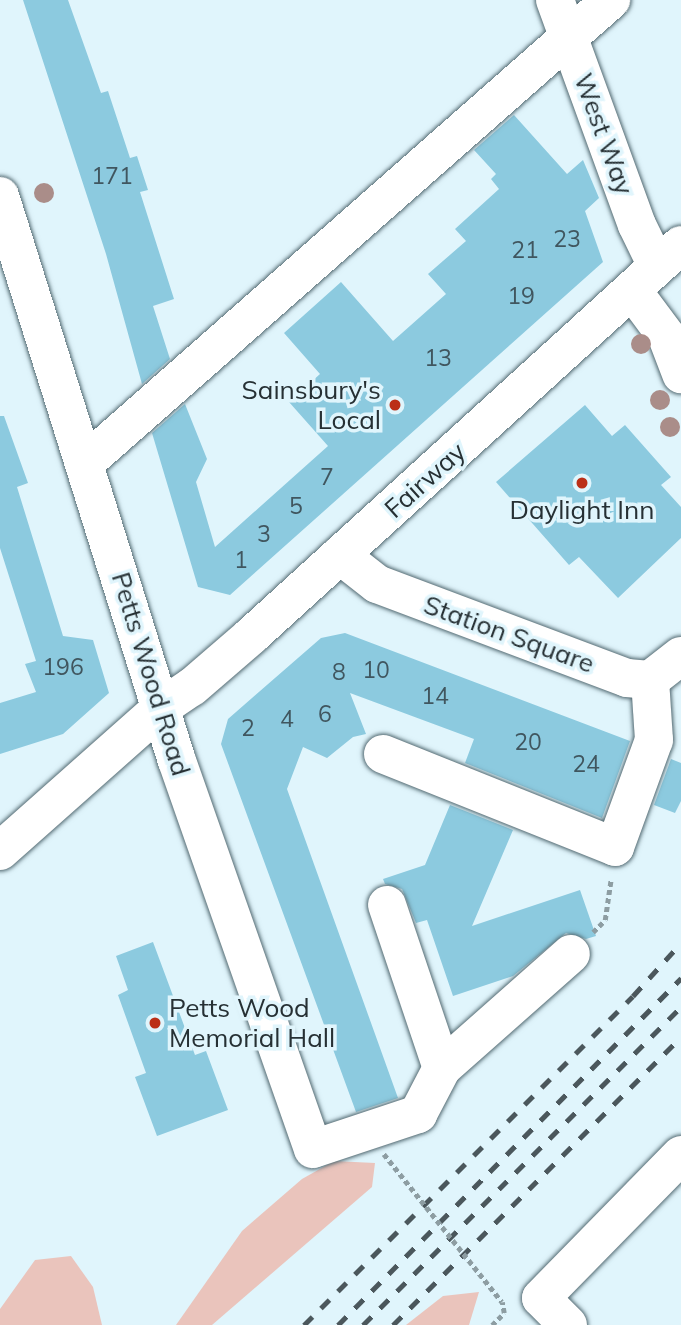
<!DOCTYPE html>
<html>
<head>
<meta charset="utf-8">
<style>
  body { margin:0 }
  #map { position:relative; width:681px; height:1325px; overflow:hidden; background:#e0f5fc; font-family:Mulish,sans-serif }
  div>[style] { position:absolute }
  .green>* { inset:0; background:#eac4bc }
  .building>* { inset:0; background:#8ccadf }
  .path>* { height:4.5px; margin-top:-2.25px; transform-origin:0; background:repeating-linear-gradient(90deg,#8d9da2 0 5px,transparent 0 8.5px) }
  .roads { filter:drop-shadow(0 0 2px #536a72) drop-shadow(0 0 2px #536a72) }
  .minor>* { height:38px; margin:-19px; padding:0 19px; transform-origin:19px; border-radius:19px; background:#fff }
  .rail>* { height:5px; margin-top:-2.5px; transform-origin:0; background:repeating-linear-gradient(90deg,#4b575c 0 12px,transparent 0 24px) }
  .path-bridge>* { height:4.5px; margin-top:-2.25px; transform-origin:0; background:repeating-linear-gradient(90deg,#8d9da2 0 5px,transparent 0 8.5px) }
  .trees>* { width:20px; height:20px; margin:-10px; border-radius:50%; background:#aa8d89 }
  .dots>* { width:19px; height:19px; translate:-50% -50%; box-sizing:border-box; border:4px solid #e0f5fc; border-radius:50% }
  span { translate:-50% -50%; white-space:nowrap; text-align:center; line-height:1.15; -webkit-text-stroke:7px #e0f5fc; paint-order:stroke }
  .number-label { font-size:23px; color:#40565f }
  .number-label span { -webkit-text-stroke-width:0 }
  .street-label { font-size:26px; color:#263034 }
  .poi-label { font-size:26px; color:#263034 }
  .right { translate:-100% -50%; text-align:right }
  .left { translate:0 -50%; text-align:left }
</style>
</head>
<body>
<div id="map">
  <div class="green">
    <div style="clip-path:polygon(334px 1161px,375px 1163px,372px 1187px,212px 1325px,176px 1325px,242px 1231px,302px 1179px)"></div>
    <div style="clip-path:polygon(71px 1256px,93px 1287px,102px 1325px,0 1325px,0 1309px,35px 1260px)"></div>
    <div style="clip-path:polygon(479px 1292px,469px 1325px,406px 1325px,443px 1296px)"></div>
  </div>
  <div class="building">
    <div style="clip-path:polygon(23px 0,68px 0,101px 93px,108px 91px,130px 158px,137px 156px,148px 190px,140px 192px,174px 299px,153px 306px,170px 359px,142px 384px,106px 254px)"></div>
    <div style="clip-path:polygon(514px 115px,567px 174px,583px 160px,599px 198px,585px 211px,603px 262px,230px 595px,198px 587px,152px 433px,185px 404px,207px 459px,196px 482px,215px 547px,328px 446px,289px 402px,320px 374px,284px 333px,341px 282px,393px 341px,446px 294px,428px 274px,466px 241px,455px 229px,499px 189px,491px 179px,496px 174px,474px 150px)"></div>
    <div style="clip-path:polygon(585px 405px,612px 436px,625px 425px,671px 477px,661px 485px,681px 507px,681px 538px,618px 598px,579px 557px,569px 565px,496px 482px)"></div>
    <div style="clip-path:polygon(0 416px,4px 416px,28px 483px,17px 487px,63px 636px,93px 640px,109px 693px,63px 734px,0 754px,0 703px,36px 692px,25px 664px,36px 661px,0 548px)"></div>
    <div style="clip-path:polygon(345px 633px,630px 741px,602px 818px,465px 763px,474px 739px,350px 693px,366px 734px,353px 737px,327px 758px,303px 747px,287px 789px,398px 1098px,356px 1112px,221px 744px,228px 719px,321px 638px)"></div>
    <div style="clip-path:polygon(671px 759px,681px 763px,681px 801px,675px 813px,654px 805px)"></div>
    <div style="clip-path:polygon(450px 805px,513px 830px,472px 926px,580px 890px,596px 936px,586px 939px,566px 933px,513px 976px,453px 996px,427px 920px,416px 923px,402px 889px,385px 884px,383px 879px,425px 865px)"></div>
    <div style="clip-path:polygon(153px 942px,195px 1055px,206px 1051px,228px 1110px,157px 1136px,135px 1077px,146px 1073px,118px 995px,128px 990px,116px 956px)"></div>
  </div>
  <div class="path">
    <div style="left:593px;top:932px;width:17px;rotate:-45deg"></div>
    <div style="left:605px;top:920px;width:41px;rotate:-81.7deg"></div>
    <div style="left:492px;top:1325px;width:17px;rotate:-45deg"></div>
    <div style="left:504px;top:1313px;width:11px;rotate:-100deg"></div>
  </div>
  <div class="roads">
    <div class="minor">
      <div style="left:555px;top:0;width:239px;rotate:70deg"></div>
      <div style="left:637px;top:225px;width:46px;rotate:64deg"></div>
      <div style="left:0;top:196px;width:592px;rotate:72.61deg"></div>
      <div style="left:177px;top:761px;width:411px;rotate:70.7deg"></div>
      <div style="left:313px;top:1149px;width:111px;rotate:-18.4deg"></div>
      <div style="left:418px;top:1114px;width:52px;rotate:-62.4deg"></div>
      <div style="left:442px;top:1068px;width:172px;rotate:-41.5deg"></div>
      <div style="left:632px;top:290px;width:59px;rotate:53.3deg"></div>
      <div style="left:667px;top:337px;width:40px;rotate:69deg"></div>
      <div style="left:85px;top:463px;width:701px;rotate:-41.36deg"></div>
      <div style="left:340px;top:555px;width:47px;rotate:38.1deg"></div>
      <div style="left:377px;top:584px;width:267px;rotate:20.6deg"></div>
      <div style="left:627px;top:678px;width:23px;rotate:5deg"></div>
      <div style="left:650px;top:680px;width:39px;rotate:-38deg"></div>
      <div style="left:383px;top:754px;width:250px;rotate:21.8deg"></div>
      <div style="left:615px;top:847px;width:114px;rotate:-70deg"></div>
      <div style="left:654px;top:740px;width:60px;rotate:-93.8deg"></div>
      <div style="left:0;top:851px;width:217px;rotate:-41.6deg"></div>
      <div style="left:162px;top:707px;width:36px;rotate:-34deg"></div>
      <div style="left:192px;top:687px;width:78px;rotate:-40.8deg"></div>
      <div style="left:251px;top:636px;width:581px;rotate:-42.28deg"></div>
      <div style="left:387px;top:905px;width:172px;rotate:71.4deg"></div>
      <div style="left:568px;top:1325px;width:38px;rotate:-135deg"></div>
      <div style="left:541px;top:1298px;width:200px;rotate:-45.6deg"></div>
    </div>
  </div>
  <div class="rail">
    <div style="left:304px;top:1325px;width:465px;rotate:-45deg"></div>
    <div style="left:633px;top:996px;width:72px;rotate:-47.8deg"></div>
    <div style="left:338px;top:1325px;width:488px;rotate:-45.3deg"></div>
    <div style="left:363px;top:1325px;width:450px;rotate:-45deg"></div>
    <div style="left:393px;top:1325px;width:407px;rotate:-45deg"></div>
  </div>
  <div class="path-bridge">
    <div style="left:384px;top:1154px;width:189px;rotate:51.4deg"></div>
  </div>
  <div class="trees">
    <div style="left:44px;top:193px"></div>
    <div style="left:641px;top:344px"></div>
    <div style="left:660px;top:400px"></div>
    <div style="left:670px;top:427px"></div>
  </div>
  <div class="dots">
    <div style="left:395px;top:405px;background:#bb2f17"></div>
    <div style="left:582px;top:483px;background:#bb2f17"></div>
    <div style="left:155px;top:1023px;background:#bb2f17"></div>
  </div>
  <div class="number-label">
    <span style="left:112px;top:176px">171</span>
    <span style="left:567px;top:239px">23</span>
    <span style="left:525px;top:250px">21</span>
    <span style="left:521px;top:296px">19</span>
    <span style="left:438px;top:358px">13</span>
    <span style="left:327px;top:477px">7</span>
    <span style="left:296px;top:506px">5</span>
    <span style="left:264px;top:534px">3</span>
    <span style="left:241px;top:560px">1</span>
    <span style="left:63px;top:667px">196</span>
    <span style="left:376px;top:670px">10</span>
    <span style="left:339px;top:672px">8</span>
    <span style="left:435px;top:696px">14</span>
    <span style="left:325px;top:714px">6</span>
    <span style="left:287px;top:719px">4</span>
    <span style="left:248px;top:728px">2</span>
    <span style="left:528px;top:742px">20</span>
    <span style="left:586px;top:764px">24</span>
  </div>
  <div class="street-label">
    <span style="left:604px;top:134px;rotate:70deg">West Way</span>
    <span style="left:425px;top:480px;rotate:-42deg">Fairway</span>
    <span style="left:509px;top:634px;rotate:20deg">Station Square</span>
    <span style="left:151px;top:674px;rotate:73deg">Petts Wood Road</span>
  </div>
  <div class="poi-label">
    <span class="right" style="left:381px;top:405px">Sainsbury's<br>Local</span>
    <span style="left:582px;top:510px">Daylight Inn</span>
    <span class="left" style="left:169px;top:1023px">Petts Wood<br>Memorial Hall</span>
  </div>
</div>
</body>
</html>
